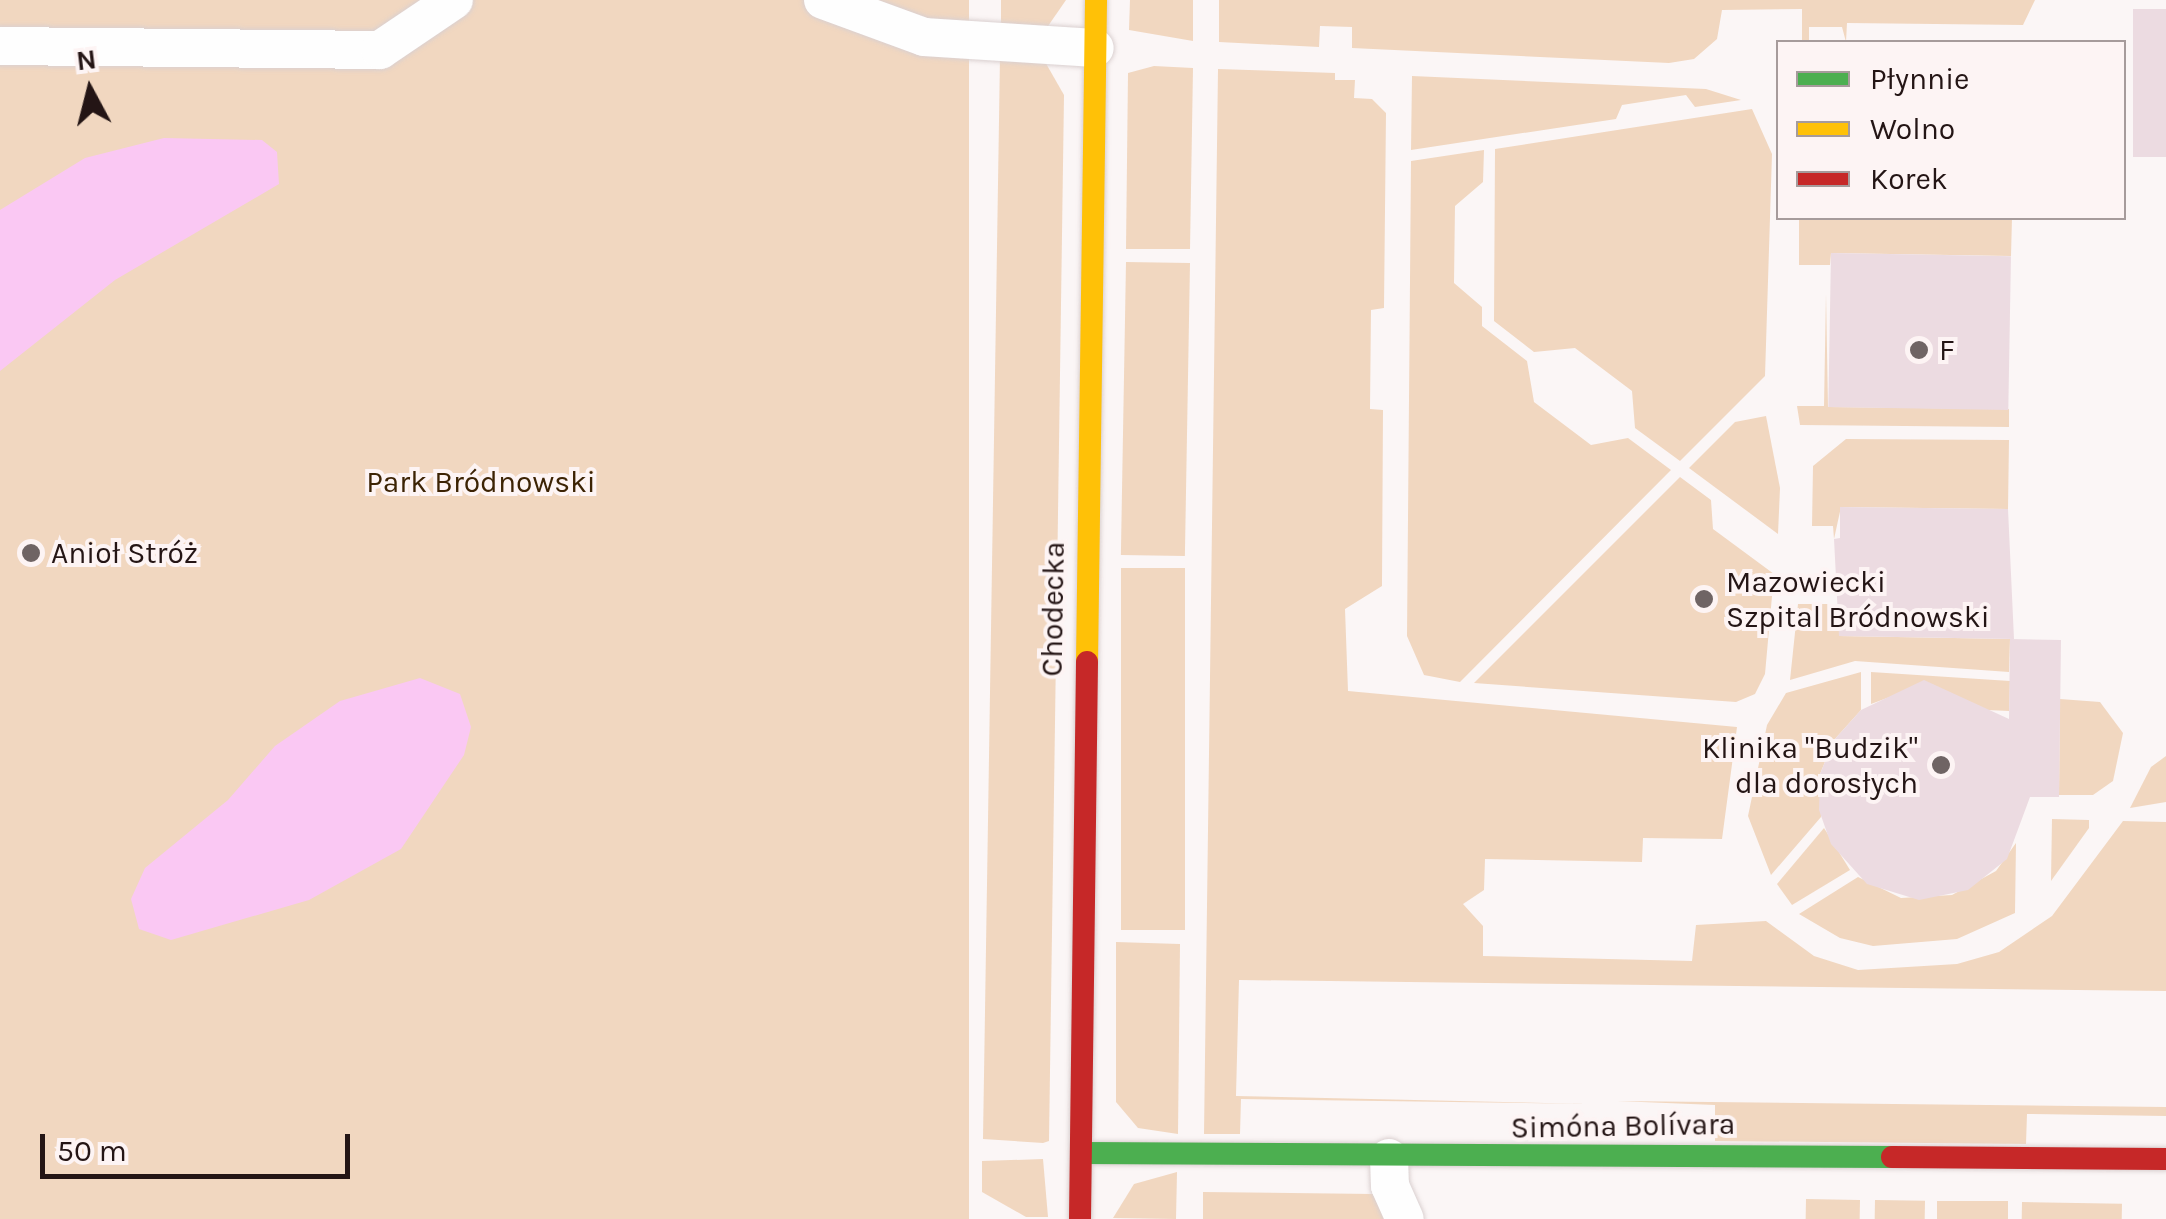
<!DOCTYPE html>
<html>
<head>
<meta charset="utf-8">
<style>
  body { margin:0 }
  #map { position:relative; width:2166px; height:1219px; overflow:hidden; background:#fbf6f6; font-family:Karla,sans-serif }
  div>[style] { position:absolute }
  .green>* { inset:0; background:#f1d7c0; transform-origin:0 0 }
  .water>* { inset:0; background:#fac8f3 }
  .building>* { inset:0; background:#ecdbe1; transform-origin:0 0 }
  .roads { filter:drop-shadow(0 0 2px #dad0d0) drop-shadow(0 0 2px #dad0d0) }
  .street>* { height:38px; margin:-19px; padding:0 19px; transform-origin:19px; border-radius:19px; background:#fefefe }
  .fast>* { height:22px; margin:-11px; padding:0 11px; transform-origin:11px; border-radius:11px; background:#4caf50 }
  .slow>* { height:22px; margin:-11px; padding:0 11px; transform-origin:11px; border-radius:11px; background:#ffc107 }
  .jam>* { height:22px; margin:-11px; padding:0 11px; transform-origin:11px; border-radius:11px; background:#c62828 }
  .dots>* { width:28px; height:28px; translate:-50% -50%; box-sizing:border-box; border:5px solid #fdf4f4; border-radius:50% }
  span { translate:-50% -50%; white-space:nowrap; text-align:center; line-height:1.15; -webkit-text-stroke:8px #fdf4f4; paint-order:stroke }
  .poi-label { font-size:30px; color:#241515 }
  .left { translate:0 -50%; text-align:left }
  .right { translate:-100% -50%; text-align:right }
  .park-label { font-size:30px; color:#3c2304 }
  .street-label { font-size:30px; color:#241515 }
  .legend { position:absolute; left:1776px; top:40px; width:350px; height:180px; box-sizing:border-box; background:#fdf4f4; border:2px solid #a69b9b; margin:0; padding:12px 18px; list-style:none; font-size:30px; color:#241515 }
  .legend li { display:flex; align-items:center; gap:20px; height:50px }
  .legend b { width:50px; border:2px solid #a69b9b }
  .north { position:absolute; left:40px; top:40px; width:100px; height:100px; -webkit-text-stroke:8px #fdf4f4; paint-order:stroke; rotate:353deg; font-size:28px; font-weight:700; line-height:40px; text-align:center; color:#241515 }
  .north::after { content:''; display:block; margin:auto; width:35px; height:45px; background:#241515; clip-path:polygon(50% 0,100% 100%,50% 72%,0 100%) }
  .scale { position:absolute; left:40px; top:1134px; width:310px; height:45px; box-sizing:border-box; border:5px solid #241515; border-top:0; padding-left:12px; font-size:30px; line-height:35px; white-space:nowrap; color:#241515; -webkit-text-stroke:8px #fdf4f4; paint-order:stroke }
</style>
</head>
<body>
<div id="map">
  <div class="green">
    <div style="left:0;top:0;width:969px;height:1219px"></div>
    <div style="clip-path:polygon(1001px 0,1066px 0,1046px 29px,1001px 31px)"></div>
    <div style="clip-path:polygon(1130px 0,1193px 0,1193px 41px,1129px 30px)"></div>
    <div style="clip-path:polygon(1219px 0,2035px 0,2023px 25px,1847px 23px,1846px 42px,1842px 27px,1809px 27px,1809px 42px,1802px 42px,1802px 9px,1722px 10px,1717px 39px,1694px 59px,1669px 63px,1352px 48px,1352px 27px,1320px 26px,1319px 47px,1219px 42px)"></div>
    <div style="clip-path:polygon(1000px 57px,1044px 60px,1064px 95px,1049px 1141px,1043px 1143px,983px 1139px)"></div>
    <div style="clip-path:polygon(1154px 66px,1193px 68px,1190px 249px,1126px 249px,1128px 73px)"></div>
    <div style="clip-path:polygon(1218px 69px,1335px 73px,1335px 80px,1355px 80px,1354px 98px,1372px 99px,1386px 113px,1384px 308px,1371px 310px,1370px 409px,1383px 410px,1382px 586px,1345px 609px,1348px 691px,1737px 727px,1722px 839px,1643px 838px,1642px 862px,1485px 859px,1484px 890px,1463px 904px,1483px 926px,1483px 956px,1692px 961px,1696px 925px,1766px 921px,1814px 956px,1858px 970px,1957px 964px,1999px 952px,2052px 916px,2123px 821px,2166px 822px,2166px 991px,1239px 980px,1236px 1096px,1588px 1104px,1241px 1099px,1240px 1134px,1204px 1134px)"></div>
    <div style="clip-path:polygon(1412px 76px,1706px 89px,1741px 100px,1695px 107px,1686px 95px,1622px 105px,1616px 119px,1411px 150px)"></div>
    <div style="clip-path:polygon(1752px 109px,1772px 154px,1765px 376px,1680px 461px,1635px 428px,1632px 391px,1575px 348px,1534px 352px,1494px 321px,1495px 149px)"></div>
    <div style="clip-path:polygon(1484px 150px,1483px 182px,1455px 206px,1454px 283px,1482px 307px,1482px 326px,1527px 361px,1534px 402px,1591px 445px,1628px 438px,1671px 470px,1460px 682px,1424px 675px,1407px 636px,1411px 161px)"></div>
    <div style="clip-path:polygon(1799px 218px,2012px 218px,2011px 256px,1831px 253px,1830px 265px,1799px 265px)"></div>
    <div style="left:1126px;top:262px;width:64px;height:293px;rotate:1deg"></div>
    <div style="clip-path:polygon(1826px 293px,1828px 407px,2009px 409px,2009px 427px,1800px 425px,1797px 406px,1824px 406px)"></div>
    <div style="clip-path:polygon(1766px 416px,1780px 488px,1778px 534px,1689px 468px,1735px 422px)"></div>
    <div style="clip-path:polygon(1846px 439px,2009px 440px,2008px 509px,1841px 507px,1834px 539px,1833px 526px,1812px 526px,1813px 466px)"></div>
    <div style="clip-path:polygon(1680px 477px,1711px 500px,1713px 529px,1774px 574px,1765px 674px,1755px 694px,1736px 702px,1474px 683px)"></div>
    <div style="left:1121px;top:568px;width:64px;height:362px"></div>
    <div style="clip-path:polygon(1798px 604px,1839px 604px,1839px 636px,2010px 639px,2009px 672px,1855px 661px,1790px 680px)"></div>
    <div style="clip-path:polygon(1861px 672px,1861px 710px,1834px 740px,1820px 774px,1821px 817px,1771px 875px,1748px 816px,1767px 725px,1786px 693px)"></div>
    <div style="clip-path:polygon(1871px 672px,2010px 681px,2009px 711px,1987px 710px,1941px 691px,1906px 691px,1871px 704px)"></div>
    <div style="clip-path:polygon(2060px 699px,2100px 702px,2123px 733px,2113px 781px,2093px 795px,2059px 795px)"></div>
    <div style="clip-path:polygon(2166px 756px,2166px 802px,2130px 808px,2151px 767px)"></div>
    <div style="clip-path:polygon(2052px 819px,2089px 820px,2089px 828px,2051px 881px)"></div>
    <div style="clip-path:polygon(1824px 828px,1850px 870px,1792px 905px,1777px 884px)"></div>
    <div style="clip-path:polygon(2016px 843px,2015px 913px,1957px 939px,1873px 946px,1840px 938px,1799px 914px,1858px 877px,1901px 898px,1952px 895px,1996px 871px)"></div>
    <div style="clip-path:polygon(1116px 942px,1180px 944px,1178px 1134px,1138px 1128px,1116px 1102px)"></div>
    <div style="clip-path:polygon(1617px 1101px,2166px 1107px,2166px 1116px,2027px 1114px,2026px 1144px,1715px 1141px,1715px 1105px)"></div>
    <div style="clip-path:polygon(1043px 1159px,1048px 1217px,1026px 1217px,982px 1192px,982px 1161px)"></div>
    <div style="clip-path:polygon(1177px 1172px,1176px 1219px,1113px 1218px,1134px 1184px)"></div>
    <div style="clip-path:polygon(1203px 1192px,1374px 1194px,1391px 1219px,1203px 1219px)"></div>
    <div style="left:1806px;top:1199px;width:54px;height:20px;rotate:1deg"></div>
    <div style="left:1875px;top:1200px;width:50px;height:19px;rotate:1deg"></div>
    <div style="left:1937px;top:1201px;width:71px;height:18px"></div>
    <div style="left:2022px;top:1202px;width:100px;height:17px;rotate:1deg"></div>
  </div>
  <div class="water">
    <div style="clip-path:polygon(164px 138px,262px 140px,277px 152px,279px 184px,115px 280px,0 371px,0 210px,85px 158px)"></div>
    <div style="clip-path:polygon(420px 678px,460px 694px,471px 727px,464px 755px,401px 849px,309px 900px,171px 940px,139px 929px,131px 899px,145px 868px,228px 800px,275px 746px,340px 701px)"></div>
  </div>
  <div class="building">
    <div style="left:2133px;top:9px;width:33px;height:148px"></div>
    <div style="left:1831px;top:253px;width:180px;height:154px;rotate:1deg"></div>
    <div style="clip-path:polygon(1840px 507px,2008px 509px,2014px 639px,1839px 636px,1834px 539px,1840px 538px)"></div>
    <div style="clip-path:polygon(2010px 639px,2061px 640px,2059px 797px,2030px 797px,2007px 859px,1968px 890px,1919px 900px,1867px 884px,1831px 844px,1819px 810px,1820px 774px,1834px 740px,1861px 710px,1924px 680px,2009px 719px)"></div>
  </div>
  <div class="roads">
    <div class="street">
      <div style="left:823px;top:0;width:108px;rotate:20.1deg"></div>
      <div style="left:924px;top:37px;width:171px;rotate:3.7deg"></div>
      <div style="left:0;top:46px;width:380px;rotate:0.6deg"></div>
      <div style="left:380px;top:50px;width:89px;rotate:-34deg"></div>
      <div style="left:1389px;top:1158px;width:28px;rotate:88deg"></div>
      <div style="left:1390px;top:1186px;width:36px;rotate:66deg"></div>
    </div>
    <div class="fast">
      <div style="left:1081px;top:1153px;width:811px;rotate:0.28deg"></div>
    </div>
    <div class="slow">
      <div style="left:1087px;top:662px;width:662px;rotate:-89.22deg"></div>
    </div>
    <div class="jam">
      <div style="left:1892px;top:1157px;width:274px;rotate:0.4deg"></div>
      <div style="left:1080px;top:1219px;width:557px;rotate:-89.28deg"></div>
    </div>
  </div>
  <div class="dots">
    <div style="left:1919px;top:350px;background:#6f6464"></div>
    <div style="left:31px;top:553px;background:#6f6464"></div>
    <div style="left:1704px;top:599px;background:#6f6464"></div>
    <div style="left:1941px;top:765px;background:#6f6464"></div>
  </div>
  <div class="poi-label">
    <span class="left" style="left:1939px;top:350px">F</span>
    <span class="left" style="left:51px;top:553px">Anioł Stróż</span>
    <span class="left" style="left:1726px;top:599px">Mazowiecki<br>Szpital Bródnowski</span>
    <span class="right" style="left:1918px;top:765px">Klinika "Budzik"<br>dla dorosłych</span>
  </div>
  <div class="park-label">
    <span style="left:481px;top:482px">Park Bródnowski</span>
  </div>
  <div class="street-label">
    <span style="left:1053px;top:609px;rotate:-89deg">Chodecka</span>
    <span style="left:1623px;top:1126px;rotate:-1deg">Simóna Bolívara</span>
  </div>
  <ul class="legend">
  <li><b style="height:12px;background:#4caf50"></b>Płynnie</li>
  <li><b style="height:12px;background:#ffc107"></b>Wolno</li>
  <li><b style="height:12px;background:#c62828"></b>Korek</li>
  </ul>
  <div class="north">N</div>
  <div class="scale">50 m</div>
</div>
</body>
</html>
